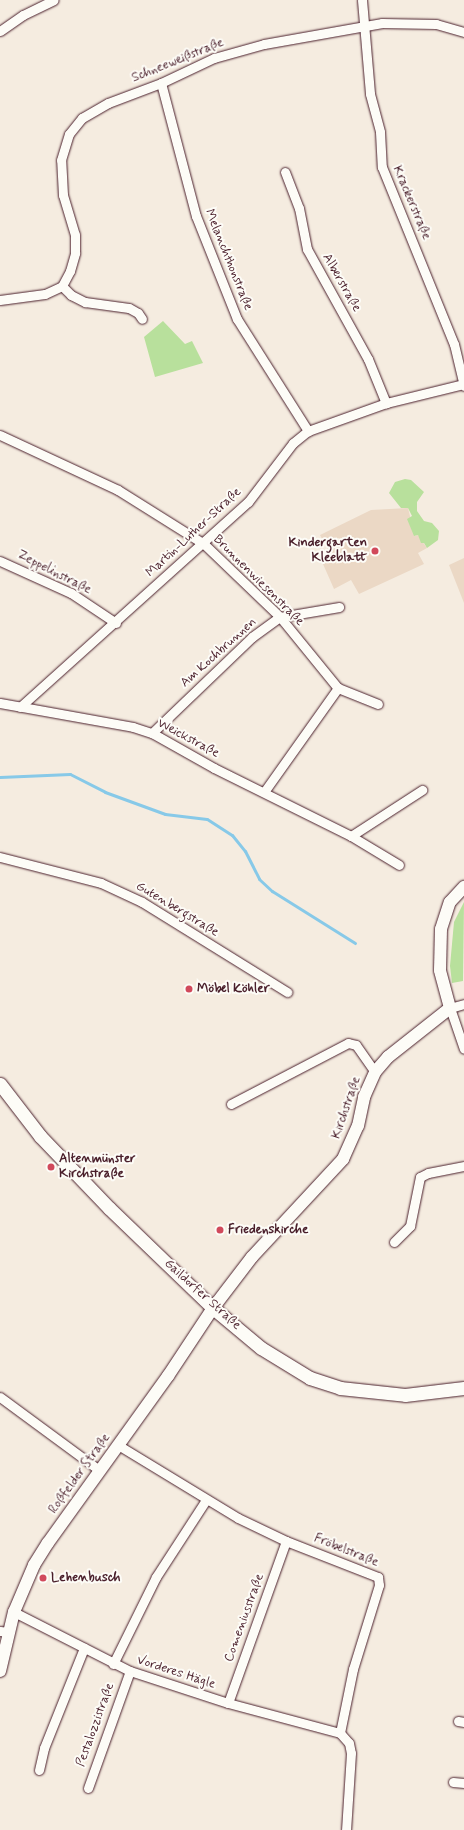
<!DOCTYPE html>
<html>
<head>
<meta charset="utf-8">
<style>
  body { margin:0 }
  #map { position:relative; width:464px; height:1830px; overflow:hidden; background:#f5ece0; font-family:Mynerve,sans-serif }
  div>[style] { position:absolute }
  .built>* { inset:0; background:#ebd8c5 }
  .green>* { inset:0; background:#b8e09c }
  .stream>* { height:3px; margin:-1.5px; padding:0 1.5px; transform-origin:1.5px; border-radius:1.5px; background:#87c9e8 }
  .roads { filter:drop-shadow(0 0 1px #4a1f2b) drop-shadow(0 0 1px #4a1f2b) }
  .minor>* { height:9px; margin:-4.5px; padding:0 4.5px; transform-origin:4.5px; border-radius:4.5px; background:#fdfcf7 }
  .tertiary>* { height:12px; margin:-6px; padding:0 6px; transform-origin:6px; border-radius:6px; background:#fdfcf7 }
  .secondary>* { height:13px; margin:-6.5px; padding:0 6.5px; transform-origin:6.5px; border-radius:6.5px; background:#fdfcf7 }
  .dots>* { width:11px; height:11px; translate:-50% -50%; box-sizing:border-box; border:2px solid #fdfcf7; border-radius:50% }
  span { translate:-50% -50%; white-space:nowrap; text-align:center; line-height:1.15; -webkit-text-stroke:4px #fdfcf7; paint-order:stroke }
  .street-label { font-size:13px; color:#4a1f2b }
  .poi-label { font-size:13px; color:#4a1f2b; font-weight:700 }
  .right { translate:-100% -50%; text-align:right }
  .left { translate:0 -50%; text-align:left }
</style>
</head>
<body>
<div id="map">
  <div class="built">
    <div style="clip-path:polygon(408px 508px,415px 536px,418px 535px,427px 548px,418px 553px,424px 564px,359px 594px,351px 580px,334px 589px,323px 564px,331px 556px,320px 535px,371px 510px)"></div>
    <div style="clip-path:polygon(464px 558px,464px 603px,449px 565px)"></div>
  </div>
  <div class="green">
    <div style="clip-path:polygon(163px 321px,185px 344px,192px 341px,203px 363px,155px 377px,144px 337px)"></div>
    <div style="clip-path:polygon(405px 479px,411px 480px,424px 492px,417px 502px,417px 511px,424px 521px,432px 523px,439px 531px,438px 540px,427px 548px,424px 543px,421px 543px,418px 535px,414px 536px,407px 519px,412px 516px,408px 508px,401px 508px,389px 493px,395px 482px)"></div>
    <div style="clip-path:polygon(464px 902px,463px 981px,452px 983px,450px 966px,454px 922px)"></div>
  </div>
  <div class="stream">
    <div style="left:0;top:777px;width:70px;rotate:-2.5deg"></div>
    <div style="left:70px;top:774px;width:39px;rotate:27deg"></div>
    <div style="left:105px;top:792px;width:64px;rotate:20.1deg"></div>
    <div style="left:165px;top:814px;width:42px;rotate:6.8deg"></div>
    <div style="left:207px;top:819px;width:30px;rotate:33deg"></div>
    <div style="left:232px;top:835px;width:21px;rotate:51deg"></div>
    <div style="left:245px;top:851px;width:31px;rotate:63deg"></div>
    <div style="left:259px;top:879px;width:18px;rotate:43deg"></div>
    <div style="left:272px;top:891px;width:98px;rotate:32.1deg"></div>
  </div>
  <div class="roads">
    <div class="minor">
      <div style="left:362px;top:0;width:94px;rotate:85.1deg"></div>
      <div style="left:370px;top:94px;width:39px;rotate:75deg"></div>
      <div style="left:380px;top:132px;width:35px;rotate:87deg"></div>
      <div style="left:382px;top:167px;width:191px;rotate:67.9deg"></div>
      <div style="left:454px;top:344px;width:43px;rotate:76.6deg"></div>
      <div style="left:0;top:31px;width:28px;rotate:-35deg"></div>
      <div style="left:23px;top:15px;width:34px;rotate:-26deg"></div>
      <div style="left:161px;top:83px;width:138px;rotate:75.3deg"></div>
      <div style="left:196px;top:216px;width:111px;rotate:68.3deg"></div>
      <div style="left:237px;top:319px;width:133px;rotate:57.6deg"></div>
      <div style="left:285px;top:172px;width:39px;rotate:69deg"></div>
      <div style="left:299px;top:208px;width:42px;rotate:79deg"></div>
      <div style="left:307px;top:249px;width:126px;rotate:61deg"></div>
      <div style="left:368px;top:359px;width:48px;rotate:67.8deg"></div>
      <div style="left:62px;top:286px;width:13px;rotate:45deg"></div>
      <div style="left:71px;top:295px;width:16px;rotate:27deg"></div>
      <div style="left:85px;top:302px;width:44px;rotate:7.8deg"></div>
      <div style="left:129px;top:308px;width:10px;rotate:29deg"></div>
      <div style="left:138px;top:313px;width:7px;rotate:56deg"></div>
      <div style="left:0;top:300px;width:45px;rotate:-7.6deg"></div>
      <div style="left:45px;top:294px;width:19px;rotate:-25deg"></div>
      <div style="left:62px;top:286px;width:17px;rotate:-62deg"></div>
      <div style="left:70px;top:271px;width:19px;rotate:-74deg"></div>
      <div style="left:75px;top:253px;width:18px;rotate:-90deg"></div>
      <div style="left:75px;top:235px;width:42px;rotate:-106.7deg"></div>
      <div style="left:63px;top:195px;width:35px;rotate:-93deg"></div>
      <div style="left:61px;top:160px;width:27px;rotate:-73deg"></div>
      <div style="left:69px;top:134px;width:21px;rotate:-51deg"></div>
      <div style="left:82px;top:118px;width:30px;rotate:-30deg"></div>
      <div style="left:108px;top:103px;width:57px;rotate:-20.7deg"></div>
      <div style="left:161px;top:83px;width:59px;rotate:-25.3deg"></div>
      <div style="left:214px;top:58px;width:52px;rotate:-15.6deg"></div>
      <div style="left:264px;top:44px;width:120px;rotate:-10.1deg"></div>
      <div style="left:382px;top:23px;width:54px;rotate:1.1deg"></div>
      <div style="left:436px;top:24px;width:29px;rotate:16deg"></div>
      <div style="left:0;top:435px;width:130px;rotate:25deg"></div>
      <div style="left:118px;top:490px;width:102px;rotate:32.1deg"></div>
      <div style="left:204px;top:544px;width:105px;rotate:43.8deg"></div>
      <div style="left:280px;top:617px;width:92px;rotate:50.8deg"></div>
      <div style="left:338px;top:688px;width:43px;rotate:21.8deg"></div>
      <div style="left:0;top:561px;width:78px;rotate:24.3deg"></div>
      <div style="left:71px;top:593px;width:54px;rotate:33.7deg"></div>
      <div style="left:0;top:703px;width:135px;rotate:10.2deg"></div>
      <div style="left:133px;top:727px;width:20px;rotate:18deg"></div>
      <div style="left:152px;top:733px;width:71px;rotate:29.4deg"></div>
      <div style="left:214px;top:768px;width:153px;rotate:26.4deg"></div>
      <div style="left:351px;top:836px;width:56px;rotate:31.1deg"></div>
      <div style="left:20px;top:707px;width:307px;rotate:-42deg"></div>
      <div style="left:248px;top:502px;width:74px;rotate:-52.7deg"></div>
      <div style="left:293px;top:443px;width:19px;rotate:-39deg"></div>
      <div style="left:308px;top:431px;width:83px;rotate:-19.7deg"></div>
      <div style="left:386px;top:403px;width:80px;rotate:-13.7deg"></div>
      <div style="left:152px;top:733px;width:139px;rotate:-43.8deg"></div>
      <div style="left:252px;top:637px;width:34px;rotate:-36deg"></div>
      <div style="left:280px;top:617px;width:60px;rotate:-9.6deg"></div>
      <div style="left:264px;top:792px;width:128px;rotate:-54.6deg"></div>
      <div style="left:351px;top:836px;width:85px;rotate:-32.9deg"></div>
      <div style="left:0;top:857px;width:104px;rotate:14.4deg"></div>
      <div style="left:101px;top:883px;width:45px;rotate:24.9deg"></div>
      <div style="left:142px;top:902px;width:171px;rotate:31.8deg"></div>
      <div style="left:464px;top:1004px;width:15px;rotate:164deg"></div>
      <div style="left:450px;top:1008px;width:43px;rotate:71.1deg"></div>
      <div style="left:231px;top:1104px;width:132px;rotate:-27.5deg"></div>
      <div style="left:348px;top:1043px;width:8px;rotate:14deg"></div>
      <div style="left:356px;top:1045px;width:33px;rotate:55deg"></div>
      <div style="left:394px;top:1242px;width:23px;rotate:-45deg"></div>
      <div style="left:410px;top:1226px;width:50px;rotate:-78.5deg"></div>
      <div style="left:420px;top:1177px;width:9px;rotate:-27deg"></div>
      <div style="left:428px;top:1173px;width:37px;rotate:-11deg"></div>
      <div style="left:0;top:1397px;width:123px;rotate:36.4deg"></div>
      <div style="left:118px;top:1445px;width:140px;rotate:31.3deg"></div>
      <div style="left:238px;top:1518px;width:53px;rotate:25.6deg"></div>
      <div style="left:286px;top:1541px;width:99px;rotate:21.4deg"></div>
      <div style="left:378px;top:1577px;width:8px;rotate:83deg"></div>
      <div style="left:379px;top:1585px;width:88px;rotate:107.2deg"></div>
      <div style="left:353px;top:1669px;width:65px;rotate:101.5deg"></div>
      <div style="left:340px;top:1733px;width:13px;rotate:48deg"></div>
      <div style="left:349px;top:1743px;width:10px;rotate:79deg"></div>
      <div style="left:351px;top:1753px;width:77px;rotate:93.7deg"></div>
      <div style="left:14px;top:1612px;width:130px;rotate:27deg"></div>
      <div style="left:130px;top:1671px;width:103px;rotate:18.1deg"></div>
      <div style="left:228px;top:1703px;width:116px;rotate:15deg"></div>
      <div style="left:0;top:1631px;width:8px;rotate:7deg"></div>
      <div style="left:113px;top:1664px;width:97px;rotate:-63.7deg"></div>
      <div style="left:156px;top:1577px;width:92px;rotate:-57deg"></div>
      <div style="left:228px;top:1703px;width:172px;rotate:-70.3deg"></div>
      <div style="left:458px;top:1721px;width:6px;rotate:9deg"></div>
      <div style="left:39px;top:1770px;width:23px;rotate:-77deg"></div>
      <div style="left:44px;top:1748px;width:108px;rotate:-68.2deg"></div>
      <div style="left:453px;top:1782px;width:11px;rotate:5deg"></div>
      <div style="left:88px;top:1788px;width:124px;rotate:-70.3deg"></div>
    </div>
    <div class="tertiary">
      <div style="left:0;top:1671px;width:61px;rotate:-76.7deg"></div>
      <div style="left:14px;top:1612px;width:51px;rotate:-66.9deg"></div>
      <div style="left:34px;top:1565px;width:26px;rotate:-58deg"></div>
      <div style="left:48px;top:1543px;width:206px;rotate:-54.3deg"></div>
      <div style="left:168px;top:1376px;width:82px;rotate:-56.5deg"></div>
      <div style="left:213px;top:1308px;width:64px;rotate:-52.6deg"></div>
      <div style="left:252px;top:1257px;width:134px;rotate:-47.1deg"></div>
      <div style="left:343px;top:1159px;width:36px;rotate:-66deg"></div>
      <div style="left:358px;top:1126px;width:30px;rotate:-78deg"></div>
      <div style="left:364px;top:1097px;width:27px;rotate:-66deg"></div>
      <div style="left:375px;top:1072px;width:20px;rotate:-49deg"></div>
      <div style="left:388px;top:1057px;width:79px;rotate:-38.3deg"></div>
      <div style="left:450px;top:1008px;width:39px;rotate:-105deg"></div>
      <div style="left:440px;top:970px;width:41px;rotate:-88.6deg"></div>
      <div style="left:441px;top:929px;width:28px;rotate:-72deg"></div>
      <div style="left:450px;top:902px;width:21px;rotate:-47deg"></div>
    </div>
    <div class="secondary">
      <div style="left:0;top:1084px;width:66px;rotate:52.4deg"></div>
      <div style="left:40px;top:1136px;width:100px;rotate:46.2deg"></div>
      <div style="left:109px;top:1208px;width:144px;rotate:43.9deg"></div>
      <div style="left:213px;top:1308px;width:62px;rotate:39.8deg"></div>
      <div style="left:261px;top:1348px;width:57px;rotate:31.5deg"></div>
      <div style="left:310px;top:1378px;width:32px;rotate:18deg"></div>
      <div style="left:340px;top:1388px;width:65px;rotate:6.1deg"></div>
      <div style="left:405px;top:1395px;width:59px;rotate:-6.8deg"></div>
    </div>
  </div>
  <div class="dots">
    <div style="left:375px;top:551px;background:#d1495b"></div>
    <div style="left:189px;top:989px;background:#d1495b"></div>
    <div style="left:51px;top:1167px;background:#d1495b"></div>
    <div style="left:220px;top:1230px;background:#d1495b"></div>
    <div style="left:43px;top:1578px;background:#d1495b"></div>
  </div>
  <div class="street-label">
    <span style="left:178px;top:61px;rotate:-22deg">Schneeweißstraße</span>
    <span style="left:411px;top:203px;rotate:67deg">Krackerstraße</span>
    <span style="left:228px;top:260px;rotate:68deg">Melanchthonstraße</span>
    <span style="left:341px;top:283px;rotate:60deg">Alberstraße</span>
    <span style="left:194px;top:533px;rotate:-43deg">Martin-Luther-Straße</span>
    <span style="left:54px;top:573px;rotate:27deg">Zeppelinstraße</span>
    <span style="left:258px;top:581px;rotate:45deg">Brunnenwiesenstraße</span>
    <span style="left:219px;top:653px;rotate:-42deg">Am Kochbrunnen</span>
    <span style="left:188px;top:739px;rotate:28deg">Weickstraße</span>
    <span style="left:177px;top:910px;rotate:31deg">Gutenbergstraße</span>
    <span style="left:347px;top:1108px;rotate:-71deg">Kirchstraße</span>
    <span style="left:202px;top:1295px;rotate:42deg">Gaildorfer Straße</span>
    <span style="left:80px;top:1474px;rotate:-54deg">Roßfelder Straße</span>
    <span style="left:346px;top:1551px;rotate:22deg">Fröbelstraße</span>
    <span style="left:245px;top:1618px;rotate:-70deg">Comeniusstraße</span>
    <span style="left:176px;top:1673px;rotate:18deg">Vorderes Hägle</span>
    <span style="left:96px;top:1725px;rotate:-70deg">Pestalozzistraße</span>
  </div>
  <div class="poi-label">
    <span class="right" style="left:367px;top:551px">Kindergarten<br>Kleeblatt</span>
    <span class="left" style="left:197px;top:989px">Möbel Köhler</span>
    <span class="left" style="left:59px;top:1167px">Altenmünster<br>Kirchstraße</span>
    <span class="left" style="left:228px;top:1230px">Friedenskirche</span>
    <span class="left" style="left:51px;top:1578px">Lehenbusch</span>
  </div>
</div>
</body>
</html>
